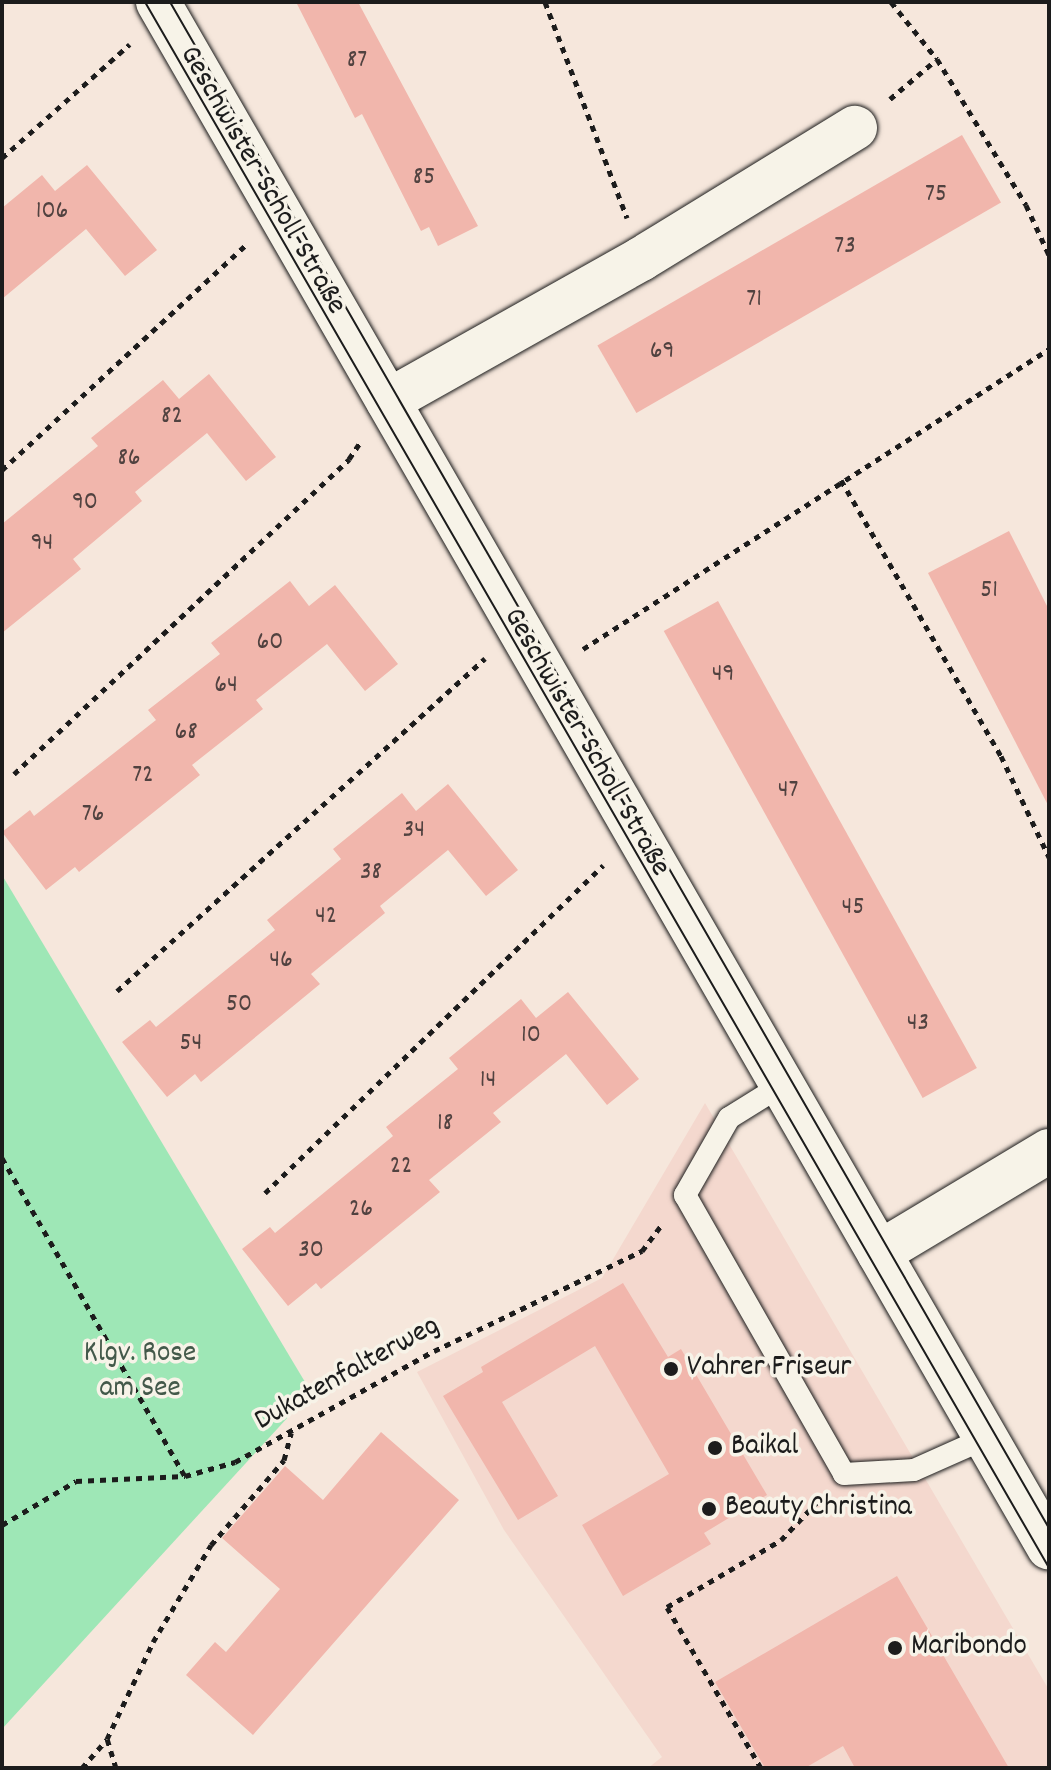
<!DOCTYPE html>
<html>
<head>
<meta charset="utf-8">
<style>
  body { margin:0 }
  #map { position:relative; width:1051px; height:1770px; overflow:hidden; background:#f6e7dc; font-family:Dekko,sans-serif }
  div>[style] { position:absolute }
  .built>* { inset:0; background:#f4d8ce }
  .green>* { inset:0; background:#9ee7b6 }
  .building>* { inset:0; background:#f1b6ac; transform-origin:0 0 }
  .path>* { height:5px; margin-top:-2.5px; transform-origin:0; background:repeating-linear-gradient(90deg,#1c1c1c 0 6px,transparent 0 12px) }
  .roads { filter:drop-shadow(0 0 2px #1c1c1c) drop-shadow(0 0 2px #1c1c1c) }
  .service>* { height:22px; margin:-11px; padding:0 11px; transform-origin:11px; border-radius:11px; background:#f7f3e8 }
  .minor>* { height:44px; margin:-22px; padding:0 22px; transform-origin:22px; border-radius:22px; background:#f7f3e8 }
  .tram>* { height:2px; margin:-1px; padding:0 1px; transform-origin:1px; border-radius:1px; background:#1c1c1c }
  .dots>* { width:22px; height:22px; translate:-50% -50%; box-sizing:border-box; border:4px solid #f7f3e8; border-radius:50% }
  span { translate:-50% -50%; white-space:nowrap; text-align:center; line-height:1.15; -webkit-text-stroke:7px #f7f3e8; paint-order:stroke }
  .number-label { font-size:26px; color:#514240 }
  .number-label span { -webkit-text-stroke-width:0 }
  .street-label { font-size:30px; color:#1c1c1c }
  .park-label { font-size:30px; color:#43594a }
  .poi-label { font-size:30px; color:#1c1c1c }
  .left { translate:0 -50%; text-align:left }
  .frame { position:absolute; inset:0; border:4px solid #1c1c1c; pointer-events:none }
</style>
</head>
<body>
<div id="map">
  <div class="built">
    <div style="clip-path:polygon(705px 1103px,1049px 1690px,1049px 1768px,648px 1768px,662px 1757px,504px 1530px,417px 1372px,602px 1278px)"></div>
  </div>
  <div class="green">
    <div style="clip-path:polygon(2px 875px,311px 1392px,2px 1729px)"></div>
  </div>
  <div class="building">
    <div style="clip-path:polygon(296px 2px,358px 2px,478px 226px,438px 246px,429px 227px,421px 231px,362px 114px,355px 118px)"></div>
    <div style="left:962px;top:135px;width:78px;height:421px;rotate:60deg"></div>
    <div style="clip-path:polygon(87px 165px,157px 250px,125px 276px,86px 229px,2px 299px,2px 208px,42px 175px,55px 191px)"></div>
    <div style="clip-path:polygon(209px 374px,276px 457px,246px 481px,207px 433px,135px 492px,142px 501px,73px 559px,81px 569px,2px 633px,2px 524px,98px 446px,91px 438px,163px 380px,179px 399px)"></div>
    <div style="clip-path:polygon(1009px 531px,1049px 610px,1049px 807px,928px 573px)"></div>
    <div style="clip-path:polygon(290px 581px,309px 606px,335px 585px,398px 664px,365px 691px,327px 644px,256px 700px,263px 709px,192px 765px,200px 775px,79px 872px,75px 867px,46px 890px,2px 832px,30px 810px,34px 816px,156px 720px,148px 710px,220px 654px,211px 643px)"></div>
    <div style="left:718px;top:601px;width:534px;height:62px;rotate:61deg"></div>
    <div style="clip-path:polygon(448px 784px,518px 870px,486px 896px,448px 850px,380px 906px,385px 913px,311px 974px,320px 984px,201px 1082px,195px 1074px,167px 1097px,122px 1042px,150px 1020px,156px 1027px,275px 930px,267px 920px,341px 859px,333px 849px,402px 793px,416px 811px)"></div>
    <div style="clip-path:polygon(568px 992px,639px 1079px,607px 1105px,566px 1054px,493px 1113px,501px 1122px,429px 1180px,440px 1192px,321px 1289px,316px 1283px,288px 1306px,242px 1249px,270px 1227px,275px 1233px,393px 1136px,386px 1127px,458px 1069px,449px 1058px,521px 999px,536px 1018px)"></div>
    <div style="clip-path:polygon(623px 1283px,668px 1357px,681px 1349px,767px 1495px,704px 1533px,711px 1544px,623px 1596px,582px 1525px,669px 1474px,595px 1346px,502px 1402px,558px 1496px,518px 1520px,443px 1396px,483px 1372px,481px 1367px)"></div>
    <div style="clip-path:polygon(381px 1432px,459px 1500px,253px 1735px,186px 1675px,215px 1642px,226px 1652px,280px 1589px,222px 1538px,285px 1466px,323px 1500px)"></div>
    <div style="clip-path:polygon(897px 1576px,1009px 1768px,855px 1768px,843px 1746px,805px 1768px,765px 1768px,715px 1682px)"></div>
  </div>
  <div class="path">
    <div style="left:545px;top:2px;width:231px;rotate:69.2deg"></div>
    <div style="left:891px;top:2px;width:73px;rotate:51.1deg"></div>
    <div style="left:890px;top:99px;width:62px;rotate:-40.4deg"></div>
    <div style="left:937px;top:59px;width:171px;rotate:58.6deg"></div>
    <div style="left:1026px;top:205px;width:55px;rotate:65.3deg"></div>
    <div style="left:2px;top:158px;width:171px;rotate:-41.7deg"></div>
    <div style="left:2px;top:470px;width:330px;rotate:-42.7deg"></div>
    <div style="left:841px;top:480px;width:319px;rotate:59.9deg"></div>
    <div style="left:1001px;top:756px;width:112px;rotate:64.6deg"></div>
    <div style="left:583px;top:649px;width:554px;rotate:-32.77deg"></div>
    <div style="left:14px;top:774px;width:460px;rotate:-43.2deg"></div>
    <div style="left:349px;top:459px;width:22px;rotate:-56deg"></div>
    <div style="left:117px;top:991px;width:496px;rotate:-42.1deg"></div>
    <div style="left:2px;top:1158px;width:367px;rotate:60.1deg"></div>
    <div style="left:265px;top:1193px;width:471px;rotate:-44.1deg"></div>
    <div style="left:2px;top:1525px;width:86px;rotate:-30.7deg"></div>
    <div style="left:76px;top:1481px;width:109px;rotate:-2.6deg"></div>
    <div style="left:185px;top:1476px;width:52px;rotate:-15.6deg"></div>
    <div style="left:235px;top:1462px;width:228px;rotate:-29.2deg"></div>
    <div style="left:434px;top:1351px;width:231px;rotate:-25.7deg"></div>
    <div style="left:642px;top:1251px;width:34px;rotate:-53deg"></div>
    <div style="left:82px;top:1768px;width:38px;rotate:-49deg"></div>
    <div style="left:116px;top:1768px;width:30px;rotate:-107deg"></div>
    <div style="left:107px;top:1739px;width:107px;rotate:-64.6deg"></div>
    <div style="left:153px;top:1642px;width:113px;rotate:-59.1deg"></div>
    <div style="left:211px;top:1545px;width:112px;rotate:-49.3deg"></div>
    <div style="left:284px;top:1460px;width:28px;rotate:-75deg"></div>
    <div style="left:761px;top:1768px;width:186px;rotate:-120.3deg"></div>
    <div style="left:667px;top:1607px;width:132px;rotate:-30.4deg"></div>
    <div style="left:781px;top:1540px;width:57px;rotate:-46.4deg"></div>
  </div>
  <div class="roads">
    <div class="service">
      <div style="left:782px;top:1085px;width:62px;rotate:148.1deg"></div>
      <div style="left:729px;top:1118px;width:89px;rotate:119.7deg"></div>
      <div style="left:685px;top:1195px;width:321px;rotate:60.3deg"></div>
      <div style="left:844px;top:1474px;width:70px;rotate:-3.3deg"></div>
      <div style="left:914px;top:1470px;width:79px;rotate:-24deg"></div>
    </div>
    <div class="minor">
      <div style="left:158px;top:2px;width:1784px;rotate:60.04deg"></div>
      <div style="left:388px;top:401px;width:290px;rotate:-29.3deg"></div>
      <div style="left:641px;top:259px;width:251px;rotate:-31.5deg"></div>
      <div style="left:879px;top:1253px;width:198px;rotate:-31deg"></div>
    </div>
  </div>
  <div class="tram">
    <div style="left:145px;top:2px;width:1808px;rotate:60deg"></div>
    <div style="left:170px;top:2px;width:1761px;rotate:60.06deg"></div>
  </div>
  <div class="dots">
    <div style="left:671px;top:1369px;background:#1c1c1c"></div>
    <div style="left:715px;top:1448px;background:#1c1c1c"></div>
    <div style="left:709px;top:1509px;background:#1c1c1c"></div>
    <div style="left:895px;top:1648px;background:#1c1c1c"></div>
  </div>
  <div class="number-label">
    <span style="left:357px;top:61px">87</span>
    <span style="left:424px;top:178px">85</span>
    <span style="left:936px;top:195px">75</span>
    <span style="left:52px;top:212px">106</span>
    <span style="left:845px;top:247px">73</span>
    <span style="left:754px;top:300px">71</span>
    <span style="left:662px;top:352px">69</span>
    <span style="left:172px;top:417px">82</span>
    <span style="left:129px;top:459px">86</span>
    <span style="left:85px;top:503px">90</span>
    <span style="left:42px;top:544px">94</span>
    <span style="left:989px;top:591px">51</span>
    <span style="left:270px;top:643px">60</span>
    <span style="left:723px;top:675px">49</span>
    <span style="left:226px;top:686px">64</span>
    <span style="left:186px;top:733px">68</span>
    <span style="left:143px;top:776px">72</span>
    <span style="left:788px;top:791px">47</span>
    <span style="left:93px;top:815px">76</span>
    <span style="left:414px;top:831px">34</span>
    <span style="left:371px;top:873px">38</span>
    <span style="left:853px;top:908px">45</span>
    <span style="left:326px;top:917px">42</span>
    <span style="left:281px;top:961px">46</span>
    <span style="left:239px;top:1005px">50</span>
    <span style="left:918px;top:1024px">43</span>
    <span style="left:531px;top:1036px">10</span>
    <span style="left:191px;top:1044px">54</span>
    <span style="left:488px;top:1081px">14</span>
    <span style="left:445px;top:1124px">18</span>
    <span style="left:401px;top:1167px">22</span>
    <span style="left:361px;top:1210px">26</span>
    <span style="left:311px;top:1251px">30</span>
  </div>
  <div class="street-label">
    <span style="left:261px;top:181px;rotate:60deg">Geschwister-Scholl-Straße</span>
    <span style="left:585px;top:743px;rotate:60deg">Geschwister-Scholl-Straße</span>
    <span style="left:348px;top:1375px;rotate:-29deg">Dukatenfalterweg</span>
  </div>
  <div class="park-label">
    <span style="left:140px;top:1372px">Klgv. Rose<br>am See</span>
  </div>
  <div class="poi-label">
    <span class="left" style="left:687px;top:1369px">Vahrer Friseur</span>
    <span class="left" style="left:731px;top:1448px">Baikal</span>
    <span class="left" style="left:725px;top:1509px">Beauty Christina</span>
    <span class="left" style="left:911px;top:1648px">Maribondo</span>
  </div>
  <div class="frame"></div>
</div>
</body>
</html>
